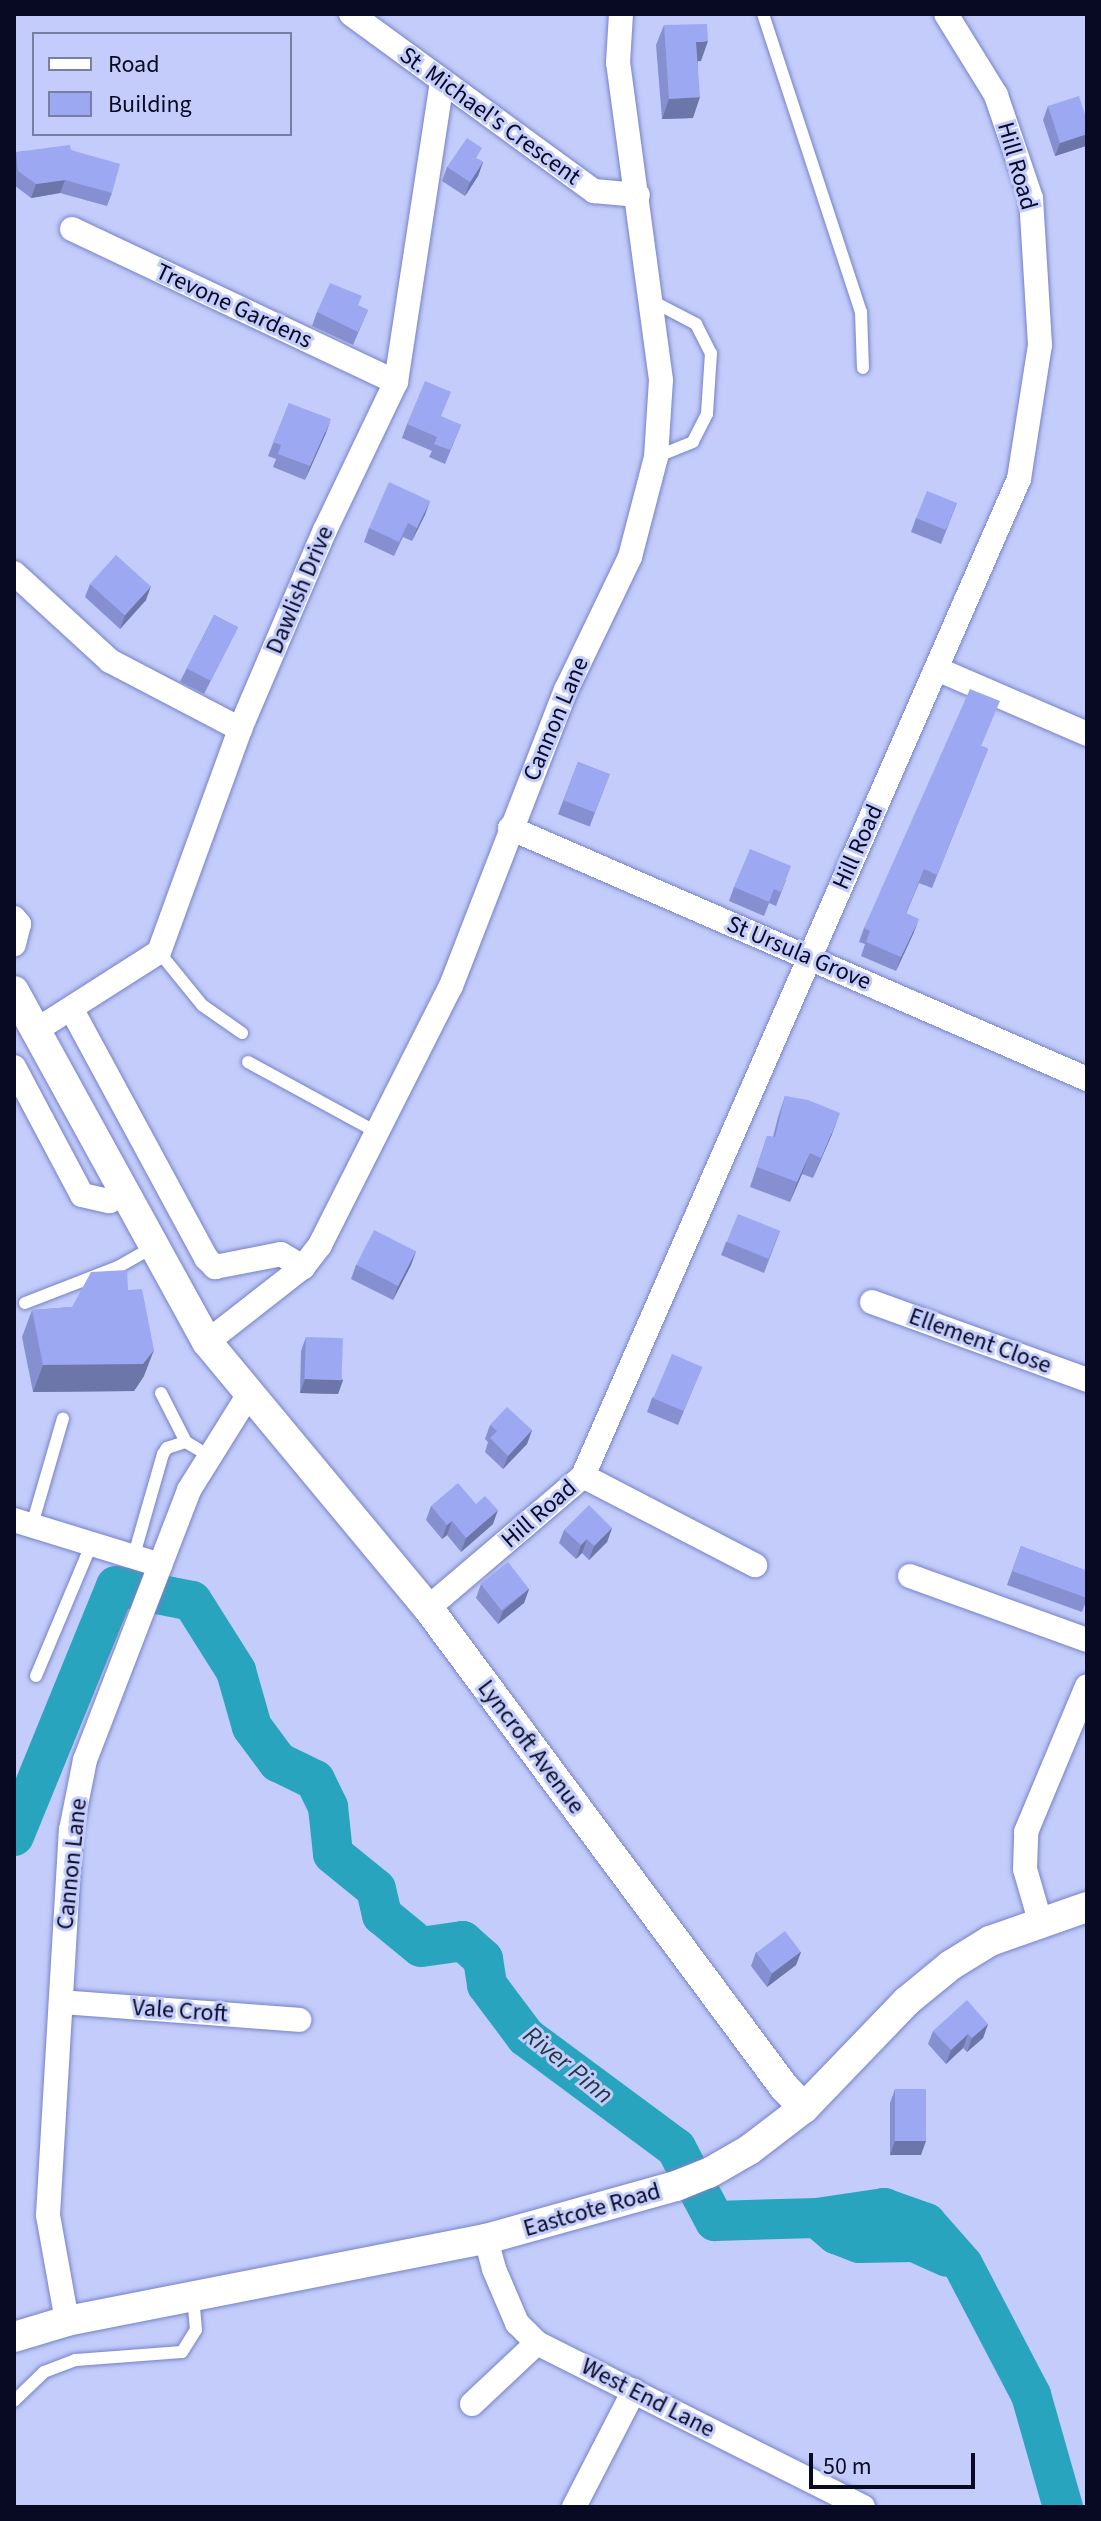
<!DOCTYPE html>
<html>
<head>
<meta charset="utf-8">
<style>
  body { margin:0 }
  #map { position:relative; width:1101px; height:2521px; overflow:hidden; background:#c3ccfa; font-family:"Source Sans 3",sans-serif }
  div>[style] { position:absolute }
  .river>* { height:40px; margin:-20px; padding:0 20px; transform-origin:20px; border-radius:20px; background:#28a4be }
  .roads { filter:drop-shadow(0 0 2px #7682c8) drop-shadow(0 0 2px #7682c8) }
  .service>* { height:12px; margin:-6px; padding:0 6px; transform-origin:6px; border-radius:6px; background:#fff }
  .minor>* { height:24px; margin:-12px; padding:0 12px; transform-origin:12px; border-radius:12px; background:#fff }
  .tertiary>* { height:30px; margin:-15px; padding:0 15px; transform-origin:15px; border-radius:15px; background:#fff }
  .wall>* { inset:0; background:#8690d0; transform-origin:0 0 }
  .shaded-wall>* { inset:0; background:#6d76a9 }
  .building>* { inset:0; background:#9ca8f2; transform-origin:0 0 }
  span { translate:-50% -50%; white-space:nowrap; text-align:center; line-height:1.15; -webkit-text-stroke:6px #c3ccfa; paint-order:stroke }
  .street-label { font-size:24px; color:#080923 }
  .water-label { font-size:26px; color:#1f393f; font-style:italic }
  .frame { position:absolute; inset:0; border:16px solid #080923; pointer-events:none }
  .legend { position:absolute; left:32px; top:32px; width:260px; height:104px; box-sizing:border-box; background:#c3ccfa; border:2px solid #787ea4; margin:0; padding:10px 14px; list-style:none; font-size:24px; color:#080923 }
  .legend li { display:flex; align-items:center; gap:16px; height:40px }
  .legend b { width:40px; border:2px solid #787ea4 }
  .scale { position:absolute; left:809px; top:2453px; width:166px; height:36px; box-sizing:border-box; border:4px solid #080923; border-top:0; padding-left:10px; font-size:24px; line-height:28px; white-space:nowrap; color:#080923; -webkit-text-stroke:6px #c3ccfa; paint-order:stroke }
</style>
</head>
<body>
<div id="map">
  <div class="river">
    <div style="left:14px;top:1836px;width:270px;rotate:-67.8deg"></div>
    <div style="left:116px;top:1586px;width:77px;rotate:11.2deg"></div>
    <div style="left:192px;top:1601px;width:83px;rotate:57.8deg"></div>
    <div style="left:236px;top:1671px;width:58px;rotate:74.1deg"></div>
    <div style="left:252px;top:1727px;width:44px;rotate:53.4deg"></div>
    <div style="left:278px;top:1762px;width:41px;rotate:25.9deg"></div>
    <div style="left:315px;top:1780px;width:30px;rotate:64deg"></div>
    <div style="left:328px;top:1807px;width:47px;rotate:83.9deg"></div>
    <div style="left:333px;top:1854px;width:55px;rotate:39.1deg"></div>
    <div style="left:376px;top:1889px;width:27px;rotate:77deg"></div>
    <div style="left:382px;top:1915px;width:50px;rotate:39.4deg"></div>
    <div style="left:421px;top:1947px;width:42px;rotate:-8.1deg"></div>
    <div style="left:463px;top:1941px;width:27px;rotate:42deg"></div>
    <div style="left:483px;top:1959px;width:26px;rotate:81deg"></div>
    <div style="left:487px;top:1985px;width:65px;rotate:53.1deg"></div>
    <div style="left:526px;top:2037px;width:187px;rotate:36.5deg"></div>
    <div style="left:676px;top:2148px;width:83px;rotate:61.9deg"></div>
    <div style="left:715px;top:2221px;width:102px;rotate:-1.7deg"></div>
    <div style="left:817px;top:2218px;width:68px;rotate:-8.5deg"></div>
    <div style="left:884px;top:2208px;width:45px;rotate:19.7deg"></div>
    <div style="left:926px;top:2223px;width:56px;rotate:48.6deg"></div>
    <div style="left:963px;top:2265px;width:147px;rotate:62.4deg"></div>
    <div style="left:1031px;top:2395px;width:116px;rotate:74.1deg"></div>
    <div style="left:817px;top:2218px;width:25px;rotate:40deg"></div>
    <div style="left:836px;top:2234px;width:25px;rotate:21deg"></div>
    <div style="left:859px;top:2243px;width:55px;rotate:-1deg"></div>
    <div style="left:914px;top:2242px;width:36px;rotate:24deg"></div>
  </div>
  <div class="roads">
    <div class="service">
      <div style="left:763px;top:14px;width:314px;rotate:71.8deg"></div>
      <div style="left:861px;top:312px;width:56px;rotate:88deg"></div>
      <div style="left:652px;top:301px;width:50px;rotate:27.6deg"></div>
      <div style="left:696px;top:324px;width:33px;rotate:63deg"></div>
      <div style="left:711px;top:353px;width:61px;rotate:93.8deg"></div>
      <div style="left:707px;top:414px;width:31px;rotate:117deg"></div>
      <div style="left:693px;top:442px;width:40px;rotate:158deg"></div>
      <div style="left:159px;top:952px;width:68px;rotate:50.9deg"></div>
      <div style="left:202px;top:1005px;width:49px;rotate:35deg"></div>
      <div style="left:248px;top:1062px;width:148px;rotate:28.6deg"></div>
      <div style="left:25px;top:1303px;width:100px;rotate:-21.2deg"></div>
      <div style="left:118px;top:1267px;width:40px;rotate:-29.7deg"></div>
      <div style="left:161px;top:1393px;width:55px;rotate:63deg"></div>
      <div style="left:186px;top:1442px;width:26px;rotate:31deg"></div>
      <div style="left:32px;top:1525px;width:111px;rotate:-73.8deg"></div>
      <div style="left:134px;top:1555px;width:105px;rotate:-74deg"></div>
      <div style="left:163px;top:1454px;width:7px;rotate:-56deg"></div>
      <div style="left:167px;top:1448px;width:20px;rotate:-18deg"></div>
      <div style="left:36px;top:1676px;width:144px;rotate:-67.2deg"></div>
      <div style="left:14px;top:2401px;width:42px;rotate:-44deg"></div>
      <div style="left:44px;top:2372px;width:34px;rotate:-21deg"></div>
      <div style="left:76px;top:2360px;width:106px;rotate:-4.3deg"></div>
      <div style="left:182px;top:2352px;width:26px;rotate:-58deg"></div>
      <div style="left:196px;top:2330px;width:34px;rotate:-95deg"></div>
    </div>
    <div class="minor">
      <div style="left:351px;top:14px;width:301px;rotate:36.1deg"></div>
      <div style="left:594px;top:191px;width:44px;rotate:5.2deg"></div>
      <div style="left:72px;top:229px;width:358px;rotate:25.3deg"></div>
      <div style="left:14px;top:573px;width:130px;rotate:42.5deg"></div>
      <div style="left:110px;top:661px;width:147px;rotate:27.6deg"></div>
      <div style="left:937px;top:669px;width:163px;rotate:23.4deg"></div>
      <div style="left:510px;top:828px;width:629px;rotate:23.51deg"></div>
      <div style="left:14px;top:918px;width:8px;rotate:50deg"></div>
      <div style="left:19px;top:924px;width:21px;rotate:104deg"></div>
      <div style="left:72px;top:1010px;width:282px;rotate:61.6deg"></div>
      <div style="left:206px;top:1258px;width:13px;rotate:45deg"></div>
      <div style="left:215px;top:1267px;width:67px;rotate:-11.1deg"></div>
      <div style="left:281px;top:1254px;width:26px;rotate:31deg"></div>
      <div style="left:38px;top:1029px;width:143px;rotate:-32.5deg"></div>
      <div style="left:159px;top:952px;width:237px;rotate:-70deg"></div>
      <div style="left:240px;top:729px;width:216px;rotate:-66.9deg"></div>
      <div style="left:325px;top:530px;width:164px;rotate:-64.4deg"></div>
      <div style="left:396px;top:382px;width:304px;rotate:-81.3deg"></div>
      <div style="left:14px;top:1067px;width:145px;rotate:62deg"></div>
      <div style="left:82px;top:1195px;width:28px;rotate:13deg"></div>
      <div style="left:109px;top:1201px;width:18px;rotate:-22deg"></div>
      <div style="left:872px;top:1302px;width:229px;rotate:19.9deg"></div>
      <div style="left:207px;top:1342px;width:122px;rotate:-38deg"></div>
      <div style="left:303px;top:1267px;width:28px;rotate:-52deg"></div>
      <div style="left:320px;top:1245px;width:290px;rotate:-63.2deg"></div>
      <div style="left:451px;top:986px;width:318px;rotate:-68.8deg"></div>
      <div style="left:566px;top:690px;width:148px;rotate:-64.3deg"></div>
      <div style="left:630px;top:557px;width:103px;rotate:-75.4deg"></div>
      <div style="left:656px;top:457px;width:77px;rotate:-86.3deg"></div>
      <div style="left:661px;top:380px;width:320px;rotate:-97.7deg"></div>
      <div style="left:618px;top:63px;width:49px;rotate:-86.5deg"></div>
      <div style="left:583px;top:1476px;width:194px;rotate:27.4deg"></div>
      <div style="left:14px;top:1520px;width:153px;rotate:17.1deg"></div>
      <div style="left:910px;top:1576px;width:188px;rotate:19.9deg"></div>
      <div style="left:428px;top:1608px;width:204px;rotate:-40.4deg"></div>
      <div style="left:583px;top:1476px;width:1088px;rotate:-66.38deg"></div>
      <div style="left:1019px;top:479px;width:136px;rotate:-81.1deg"></div>
      <div style="left:1040px;top:345px;width:147px;rotate:-93.5deg"></div>
      <div style="left:1031px;top:198px;width:109px;rotate:-108.8deg"></div>
      <div style="left:996px;top:95px;width:95px;rotate:-121.7deg"></div>
      <div style="left:1040px;top:1921px;width:54px;rotate:-106.1deg"></div>
      <div style="left:1025px;top:1869px;width:37px;rotate:-88deg"></div>
      <div style="left:1026px;top:1832px;width:158px;rotate:-67.3deg"></div>
      <div style="left:61px;top:2002px;width:239px;rotate:4.3deg"></div>
      <div style="left:486px;top:2239px;width:31px;rotate:75deg"></div>
      <div style="left:494px;top:2269px;width:59px;rotate:66.9deg"></div>
      <div style="left:517px;top:2323px;width:28px;rotate:45deg"></div>
      <div style="left:537px;top:2343px;width:365px;rotate:26.7deg"></div>
      <div style="left:67px;top:2321px;width:108px;rotate:-100.2deg"></div>
      <div style="left:48px;top:2215px;width:386px;rotate:-86.6deg"></div>
      <div style="left:71px;top:1830px;width:71px;rotate:-78.7deg"></div>
      <div style="left:85px;top:1760px;width:289px;rotate:-68.9deg"></div>
      <div style="left:189px;top:1490px;width:113px;rotate:-58deg"></div>
      <div style="left:472px;top:2404px;width:89px;rotate:-43.2deg"></div>
      <div style="left:574px;top:2507px;width:131px;rotate:-62.7deg"></div>
    </div>
    <div class="tertiary">
      <div style="left:14px;top:991px;width:401px;rotate:61.2deg"></div>
      <div style="left:207px;top:1342px;width:346px;rotate:50.3deg"></div>
      <div style="left:428px;top:1608px;width:597px;rotate:53.38deg"></div>
      <div style="left:784px;top:2087px;width:29px;rotate:46deg"></div>
      <div style="left:14px;top:2337px;width:55px;rotate:-16.8deg"></div>
      <div style="left:67px;top:2321px;width:427px;rotate:-11.1deg"></div>
      <div style="left:486px;top:2239px;width:197px;rotate:-15.6deg"></div>
      <div style="left:676px;top:2186px;width:35px;rotate:-22deg"></div>
      <div style="left:709px;top:2173px;width:46px;rotate:-29.9deg"></div>
      <div style="left:749px;top:2150px;width:69px;rotate:-37.4deg"></div>
      <div style="left:804px;top:2108px;width:149px;rotate:-46.1deg"></div>
      <div style="left:907px;top:2001px;width:57px;rotate:-39.3deg"></div>
      <div style="left:951px;top:1965px;width:46px;rotate:-31.6deg"></div>
      <div style="left:990px;top:1941px;width:103px;rotate:-19.3deg"></div>
    </div>
  </div>
  <div class="wall">
    <div style="clip-path:polygon(664px 25px,701px 61px,698px 61px,693px 118px,662px 119px,656px 45px)"></div>
    <div style="clip-path:polygon(1048px 106px,1087px 121px,1087px 143px,1086px 146px,1055px 156px,1043px 120px)"></div>
    <div style="clip-path:polygon(71px 150px,112px 193px,107px 206px,60px 193px,31px 198px,14px 185px,14px 158px,16px 152px)"></div>
    <div style="clip-path:polygon(478px 159px,483px 162px,478px 176px,465px 196px,442px 181px,447px 167px)"></div>
    <div style="clip-path:polygon(359px 306px,368px 310px,353px 345px,312px 326px,317px 312px)"></div>
    <div style="clip-path:polygon(289px 403px,326px 433px,305px 480px,273px 467px,276px 459px,268px 456px)"></div>
    <div style="clip-path:polygon(442px 417px,461px 425px,445px 464px,429px 457px,432px 451px,402px 438px,407px 424px)"></div>
    <div style="clip-path:polygon(430px 501px,412px 541px,403px 537px,394px 556px,364px 542px,369px 528px)"></div>
    <div style="clip-path:polygon(957px 503px,941px 544px,911px 532px,916px 518px)"></div>
    <div style="clip-path:polygon(90px 584px,146px 600px,120px 629px,85px 597px)"></div>
    <div style="left:214px;top:615px;width:27px;height:75px;rotate:27deg"></div>
    <div style="clip-path:polygon(982px 746px,988px 749px,932px 888px,919px 883px,906px 914px,914px 932px,896px 971px,861px 956px,865px 944px,859px 942px,864px 928px)"></div>
    <div style="left:578px;top:762px;width:34px;height:56px;rotate:21deg"></div>
    <div style="clip-path:polygon(786px 880px,776px 906px,769px 903px,764px 916px,729px 901px,734px 887px)"></div>
    <div style="clip-path:polygon(785px 1096px,832px 1134px,813px 1178px,802px 1174px,790px 1202px,750px 1187px,767px 1136px,773px 1137px,778px 1117px)"></div>
    <div style="clip-path:polygon(780px 1231px,764px 1273px,721px 1255px,726px 1242px)"></div>
    <div style="clip-path:polygon(416px 1251px,411px 1265px,393px 1300px,351px 1279px,356px 1265px)"></div>
    <div style="clip-path:polygon(128px 1290px,144px 1376px,134px 1391px,33px 1392px,22px 1337px,32px 1310px,72px 1307px)"></div>
    <div style="clip-path:polygon(306px 1337px,343px 1380px,338px 1394px,300px 1393px,301px 1351px)"></div>
    <div style="clip-path:polygon(702px 1367px,678px 1425px,647px 1412px,652px 1398px)"></div>
    <div style="clip-path:polygon(490px 1425px,532px 1430px,527px 1444px,503px 1469px,485px 1452px,488px 1442px,485px 1439px)"></div>
    <div style="clip-path:polygon(431px 1506px,493px 1524px,461px 1552px,447px 1535px,442px 1539px,426px 1520px)"></div>
    <div style="clip-path:polygon(612px 1528px,607px 1542px,589px 1560px,582px 1553px,576px 1559px,559px 1543px,564px 1530px)"></div>
    <div style="clip-path:polygon(1021px 1546px,1087px 1571px,1087px 1599px,1082px 1612px,1007px 1585px)"></div>
    <div style="clip-path:polygon(481px 1584px,529px 1589px,524px 1603px,498px 1624px,476px 1598px)"></div>
    <div style="clip-path:polygon(756px 1952px,801px 1952px,796px 1965px,767px 1987px,751px 1966px)"></div>
    <div style="clip-path:polygon(988px 2024px,983px 2038px,967px 2052px,963px 2048px,946px 2064px,928px 2044px,933px 2031px)"></div>
    <div style="clip-path:polygon(895px 2089px,921px 2155px,890px 2155px,890px 2103px)"></div>
  </div>
  <div class="shaded-wall">
    <div style="clip-path:polygon(708px 41px,701px 61px,689px 62px,696px 42px)"></div>
    <div style="clip-path:polygon(700px 97px,693px 118px,662px 119px,669px 99px)"></div>
    <div style="clip-path:polygon(1087px 134px,1086px 146px,1055px 156px,1060px 143px)"></div>
    <div style="clip-path:polygon(483px 162px,478px 176px,465px 196px,470px 182px)"></div>
    <div style="clip-path:polygon(65px 180px,60px 193px,31px 198px,36px 184px)"></div>
    <div style="clip-path:polygon(331px 419px,326px 433px,305px 480px,310px 466px)"></div>
    <div style="clip-path:polygon(430px 501px,425px 515px,412px 541px,417px 528px)"></div>
    <div style="clip-path:polygon(151px 586px,146px 600px,120px 629px,125px 615px)"></div>
    <div style="clip-path:polygon(919px 919px,914px 932px,896px 971px,901px 957px)"></div>
    <div style="clip-path:polygon(840px 1113px,832px 1134px,813px 1178px,821px 1158px)"></div>
    <div style="clip-path:polygon(810px 1153px,802px 1174px,790px 1202px,797px 1182px)"></div>
    <div style="clip-path:polygon(416px 1251px,411px 1265px,393px 1300px,398px 1286px)"></div>
    <div style="clip-path:polygon(154px 1350px,144px 1376px,134px 1391px,33px 1392px,43px 1365px)"></div>
    <div style="clip-path:polygon(305px 1379px,343px 1380px,338px 1394px,300px 1393px)"></div>
    <div style="clip-path:polygon(532px 1430px,527px 1444px,503px 1469px,508px 1456px)"></div>
    <div style="clip-path:polygon(498px 1510px,493px 1524px,461px 1552px,466px 1538px)"></div>
    <div style="clip-path:polygon(452px 1521px,447px 1535px,442px 1539px,447px 1525px)"></div>
    <div style="clip-path:polygon(612px 1528px,607px 1542px,589px 1560px,594px 1546px)"></div>
    <div style="clip-path:polygon(587px 1539px,582px 1553px,576px 1559px,581px 1545px)"></div>
    <div style="clip-path:polygon(529px 1589px,524px 1603px,498px 1624px,503px 1611px)"></div>
    <div style="clip-path:polygon(801px 1952px,796px 1965px,767px 1987px,772px 1973px)"></div>
    <div style="clip-path:polygon(988px 2024px,983px 2038px,967px 2052px,972px 2038px)"></div>
    <div style="clip-path:polygon(968px 2034px,963px 2048px,946px 2064px,951px 2050px)"></div>
    <div style="clip-path:polygon(895px 2141px,926px 2141px,921px 2155px,890px 2155px)"></div>
  </div>
  <div class="building">
    <div style="clip-path:polygon(707px 24px,708px 41px,696px 42px,700px 97px,669px 99px,664px 25px)"></div>
    <div style="clip-path:polygon(1079px 96px,1087px 121px,1087px 134px,1060px 143px,1048px 106px)"></div>
    <div style="clip-path:polygon(467px 138px,482px 148px,476px 158px,483px 162px,470px 182px,447px 167px)"></div>
    <div style="clip-path:polygon(70px 145px,71px 150px,120px 164px,112px 193px,65px 180px,36px 184px,18px 171px,16px 152px)"></div>
    <div style="clip-path:polygon(330px 283px,362px 296px,358px 305px,368px 310px,358px 332px,317px 312px)"></div>
    <div style="clip-path:polygon(425px 381px,451px 392px,441px 416px,461px 425px,450px 450px,434px 444px,437px 437px,407px 424px)"></div>
    <div style="clip-path:polygon(289px 403px,331px 419px,310px 466px,278px 454px,281px 445px,273px 442px)"></div>
    <div style="clip-path:polygon(389px 482px,430px 501px,417px 528px,408px 523px,399px 542px,369px 528px)"></div>
    <div style="left:927px;top:491px;width:32px;height:29px;rotate:22deg"></div>
    <div style="left:116px;top:555px;width:47px;height:39px;rotate:42deg"></div>
    <div style="left:214px;top:615px;width:27px;height:60px;rotate:27deg"></div>
    <div style="clip-path:polygon(970px 689px,1000px 701px,981px 746px,988px 749px,937px 875px,924px 869px,906px 913px,919px 919px,901px 957px,866px 942px,870px 931px,864px 928px)"></div>
    <div style="left:578px;top:762px;width:34px;height:41px;rotate:21deg"></div>
    <div style="clip-path:polygon(750px 849px,791px 866px,781px 892px,774px 889px,769px 902px,734px 887px)"></div>
    <div style="clip-path:polygon(785px 1096px,808px 1100px,840px 1113px,821px 1158px,810px 1153px,797px 1182px,757px 1167px,767px 1136px,775px 1137px)"></div>
    <div style="left:738px;top:1214px;width:45px;height:30px;rotate:22deg"></div>
    <div style="left:374px;top:1230px;width:47px;height:39px;rotate:27deg"></div>
    <div style="clip-path:polygon(127px 1270px,128px 1290px,142px 1289px,154px 1350px,143px 1364px,43px 1365px,32px 1310px,72px 1307px,91px 1272px)"></div>
    <div style="left:306px;top:1337px;width:37px;height:42px;rotate:2deg"></div>
    <div style="left:672px;top:1354px;width:33px;height:48px;rotate:23deg"></div>
    <div style="clip-path:polygon(507px 1407px,532px 1430px,508px 1456px,490px 1438px,497px 1431px,490px 1425px)"></div>
    <div style="clip-path:polygon(458px 1483px,476px 1504px,485px 1496px,498px 1510px,466px 1538px,452px 1521px,447px 1525px,431px 1506px)"></div>
    <div style="clip-path:polygon(589px 1505px,612px 1528px,594px 1546px,587px 1539px,581px 1545px,564px 1530px)"></div>
    <div style="clip-path:polygon(1021px 1546px,1087px 1571px,1087px 1598px,1012px 1571px)"></div>
    <div style="left:508px;top:1562px;width:34px;height:35px;rotate:52deg"></div>
    <div style="left:785px;top:1931px;width:26px;height:36px;rotate:53deg"></div>
    <div style="clip-path:polygon(967px 2000px,988px 2024px,972px 2038px,968px 2034px,951px 2050px,933px 2031px)"></div>
    <div style="left:895px;top:2089px;width:31px;height:52px"></div>
  </div>
  <div class="street-label">
    <span style="left:490px;top:116px;rotate:36deg">St. Michael's Crescent</span>
    <span style="left:1017px;top:166px;rotate:74deg">Hill Road</span>
    <span style="left:234px;top:306px;rotate:25deg">Trevone Gardens</span>
    <span style="left:300px;top:590px;rotate:-67deg">Dawlish Drive</span>
    <span style="left:556px;top:719px;rotate:-67deg">Cannon Lane</span>
    <span style="left:858px;top:847px;rotate:-66deg">Hill Road</span>
    <span style="left:799px;top:953px;rotate:23deg">St Ursula Grove</span>
    <span style="left:980px;top:1341px;rotate:20deg">Ellement Close</span>
    <span style="left:539px;top:1514px;rotate:-41deg">Hill Road</span>
    <span style="left:531px;top:1747px;rotate:53deg">Lyncroft Avenue</span>
    <span style="left:72px;top:1864px;rotate:-84deg">Cannon Lane</span>
    <span style="left:180px;top:2011px;rotate:4deg">Vale Croft</span>
    <span style="left:592px;top:2210px;rotate:-16deg">Eastcote Road</span>
    <span style="left:648px;top:2398px;rotate:27deg">West End Lane</span>
  </div>
  <div class="water-label">
    <span style="left:568px;top:2065px;rotate:39deg">River Pinn</span>
  </div>
  <div class="frame"></div>
  <ul class="legend">
  <li><b style="height:10px;background:#fff"></b>Road</li>
  <li><b style="height:22px;background:#9ca8f2"></b>Building</li>
  </ul>
  <div class="scale">50 m</div>
</div>
</body>
</html>
